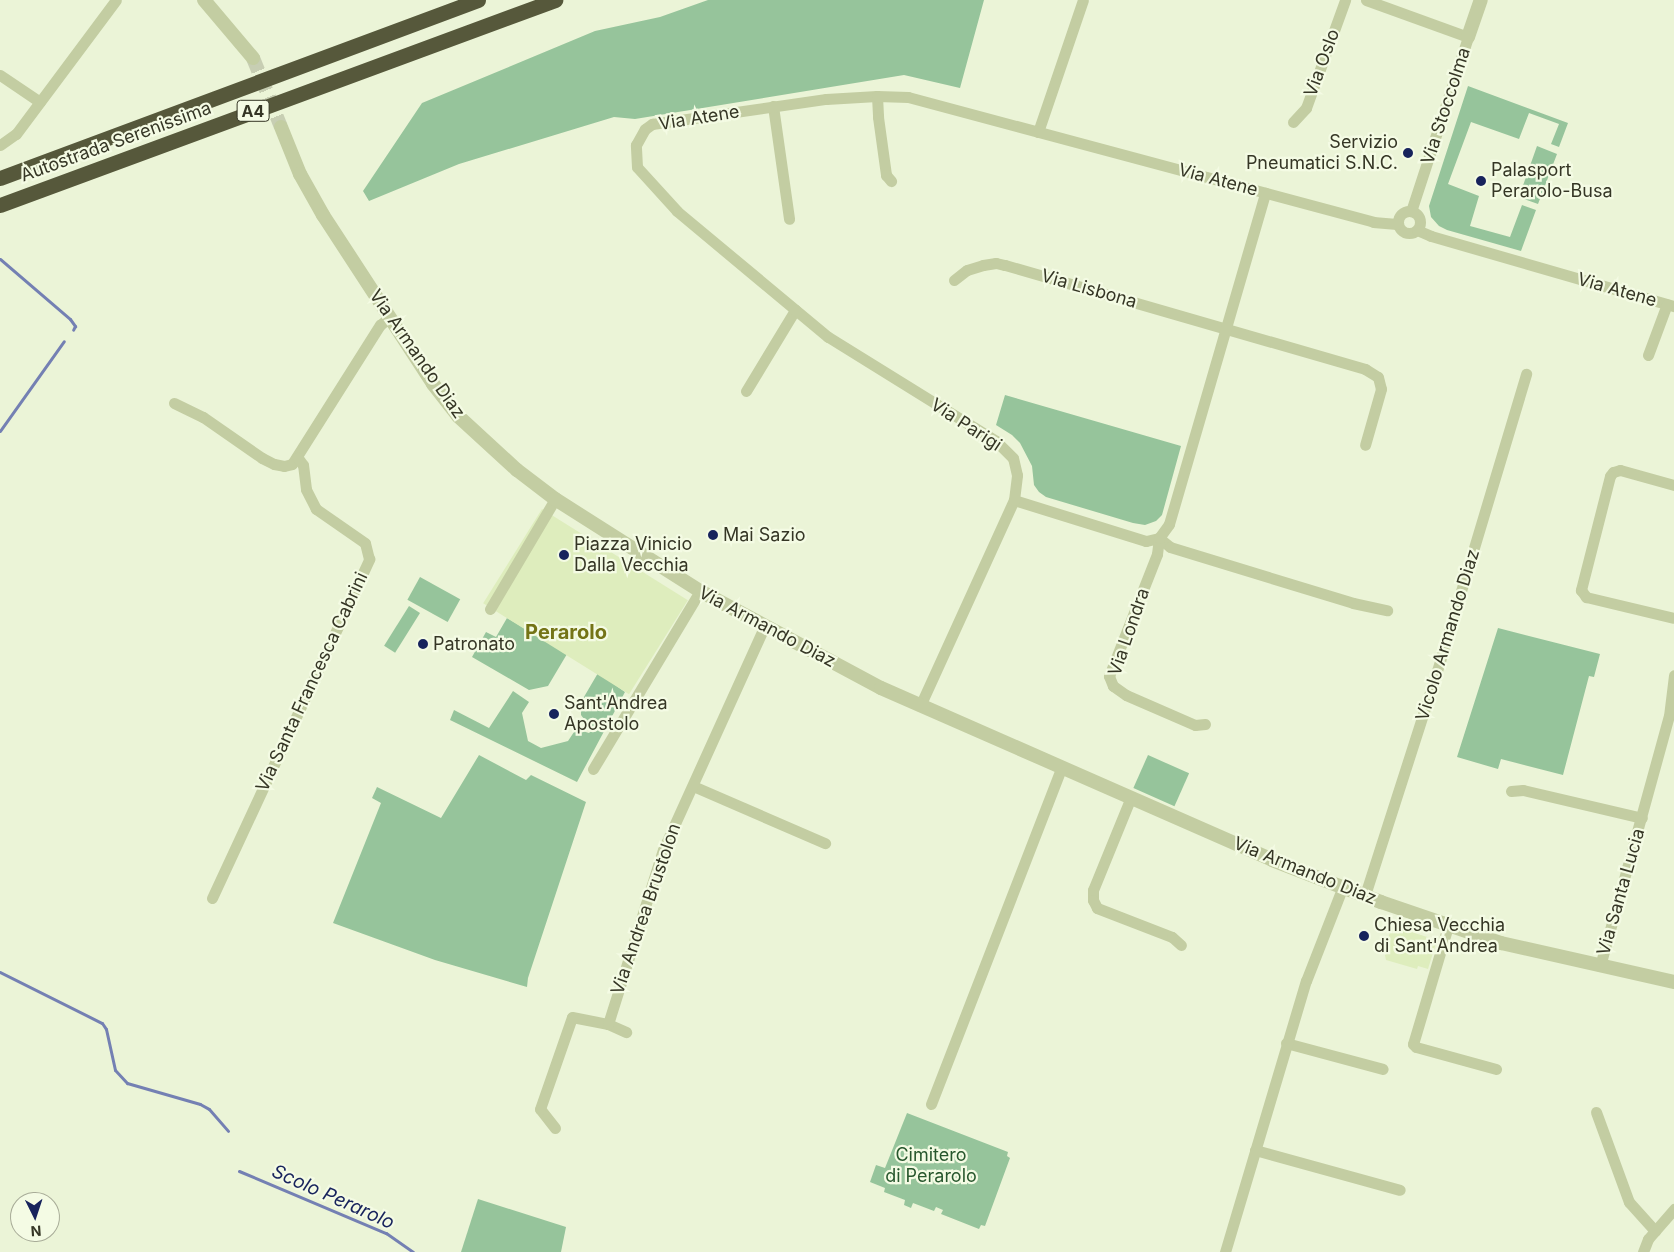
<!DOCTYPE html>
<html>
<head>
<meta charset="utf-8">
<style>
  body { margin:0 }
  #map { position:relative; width:1674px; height:1252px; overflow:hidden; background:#ebf4d7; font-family:Inter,sans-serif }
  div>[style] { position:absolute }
  .green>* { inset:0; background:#96c49b; transform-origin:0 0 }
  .plaza>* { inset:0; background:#deedbd; transform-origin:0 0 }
  .stream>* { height:3px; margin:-1.5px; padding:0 1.5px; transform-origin:1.5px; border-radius:1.5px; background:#7480b3 }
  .tertiary-tunnel>* { height:14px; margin-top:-7px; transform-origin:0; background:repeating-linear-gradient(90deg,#c7ceb3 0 14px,transparent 0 21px) }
  .minor>* { height:11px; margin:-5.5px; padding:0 5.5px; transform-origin:5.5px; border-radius:5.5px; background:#c3cda2 }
  .minor>.ring { margin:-5.5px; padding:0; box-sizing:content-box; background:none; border:11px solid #c3cda2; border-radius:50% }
  .tertiary>* { height:14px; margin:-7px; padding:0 7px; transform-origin:7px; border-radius:7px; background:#c3cda2 }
  .motorway>* { height:15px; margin:-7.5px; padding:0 7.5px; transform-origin:7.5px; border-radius:7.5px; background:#56583b }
  .dots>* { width:14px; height:14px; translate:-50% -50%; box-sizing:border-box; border:2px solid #f4fbe4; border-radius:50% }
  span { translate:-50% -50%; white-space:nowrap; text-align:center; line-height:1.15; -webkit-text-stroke:4.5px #f4fbe4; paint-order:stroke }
  .shield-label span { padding:1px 4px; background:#f4fbe4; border:1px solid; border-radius:4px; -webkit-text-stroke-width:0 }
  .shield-label { font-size:16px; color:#353625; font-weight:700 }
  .street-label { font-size:18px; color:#353625 }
  .poi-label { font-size:18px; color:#353625 }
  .right { translate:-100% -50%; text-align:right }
  .left { translate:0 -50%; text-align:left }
  .park-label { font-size:18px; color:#27572d }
  .water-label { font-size:19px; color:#17235c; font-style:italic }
  .quarter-label { font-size:20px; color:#747416; font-weight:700 }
  .north { position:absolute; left:10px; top:1192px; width:50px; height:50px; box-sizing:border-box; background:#f4fbe4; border:1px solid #a8ac98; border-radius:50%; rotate:176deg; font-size:14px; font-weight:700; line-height:20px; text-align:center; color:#353625 }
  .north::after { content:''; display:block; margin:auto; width:18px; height:22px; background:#17235c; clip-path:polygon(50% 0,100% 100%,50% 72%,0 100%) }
</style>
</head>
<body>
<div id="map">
  <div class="green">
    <div style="clip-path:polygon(708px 0,984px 0,960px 88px,904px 75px,635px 119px,614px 117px,459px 164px,369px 201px,363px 191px,422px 103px,595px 31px,660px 17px)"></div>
    <div style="clip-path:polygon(1468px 86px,1568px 123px,1559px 147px,1551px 144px,1559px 124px,1529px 113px,1519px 139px,1471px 122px,1448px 184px,1479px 196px,1470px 226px,1510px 237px,1522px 205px,1536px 210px,1521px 251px,1447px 230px,1439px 226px,1431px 217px,1429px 206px)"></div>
    <div style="clip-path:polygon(1537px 146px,1557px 154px,1538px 204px,1524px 199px,1525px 196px,1520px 194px)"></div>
    <div style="clip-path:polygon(1005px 395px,1181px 446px,1162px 515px,1156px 521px,1145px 525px,1133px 523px,1046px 497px,1039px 492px,1034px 485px,1032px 466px,1020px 443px,1012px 435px,996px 425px)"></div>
    <div style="left:420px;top:577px;width:46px;height:26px;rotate:29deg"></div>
    <div style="left:409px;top:606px;width:13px;height:47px;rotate:32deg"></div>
    <div style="clip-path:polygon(507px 618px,567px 654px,548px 686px,529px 690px,472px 657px,486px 632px,496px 637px)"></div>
    <div style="clip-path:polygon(1498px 628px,1600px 654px,1594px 677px,1589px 676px,1563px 775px,1501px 759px,1498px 769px,1457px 757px)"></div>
    <div style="clip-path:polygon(598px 673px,625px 692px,577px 782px,450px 720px,454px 710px,489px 728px,513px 691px,529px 702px,522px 713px,528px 741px,541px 748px,568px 741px,576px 729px,589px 733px,592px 730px,581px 715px,581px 702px)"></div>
    <div style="clip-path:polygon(479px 755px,526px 780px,531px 775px,586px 802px,528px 978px,527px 987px,435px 960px,333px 923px,381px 803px,372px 798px,377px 787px,441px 818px)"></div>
    <div style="left:1148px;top:755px;width:45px;height:36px;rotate:24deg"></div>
    <div style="clip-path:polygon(907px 1113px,1008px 1152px,1007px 1156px,1010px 1158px,985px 1226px,981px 1225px,979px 1229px,941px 1214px,943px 1210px,936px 1207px,934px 1211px,913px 1203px,911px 1208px,904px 1205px,905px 1200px,884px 1192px,885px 1188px,870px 1182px,876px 1165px,885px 1168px)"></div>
    <div style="clip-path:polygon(478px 1199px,566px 1227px,561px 1252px,461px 1252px)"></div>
  </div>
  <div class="plaza">
    <div style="left:542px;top:509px;width:172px;height:111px;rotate:32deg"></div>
    <div style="clip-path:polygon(1392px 926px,1437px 940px,1428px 969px,1418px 966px,1417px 969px,1386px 960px,1384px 951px)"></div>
  </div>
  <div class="stream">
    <div style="left:0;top:259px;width:92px;rotate:40.6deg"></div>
    <div style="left:70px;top:319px;width:9px;rotate:54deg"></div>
    <div style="left:75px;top:326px;width:4px;rotate:117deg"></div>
    <div style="left:0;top:431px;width:110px;rotate:-54.6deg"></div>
    <div style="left:0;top:972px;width:114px;rotate:26.6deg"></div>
    <div style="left:102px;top:1023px;width:7px;rotate:56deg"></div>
    <div style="left:106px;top:1029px;width:42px;rotate:77.6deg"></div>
    <div style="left:115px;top:1070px;width:18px;rotate:47deg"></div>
    <div style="left:127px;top:1083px;width:76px;rotate:16deg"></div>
    <div style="left:200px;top:1104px;width:10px;rotate:29deg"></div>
    <div style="left:209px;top:1109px;width:29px;rotate:49deg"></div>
    <div style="left:239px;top:1171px;width:160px;rotate:22.9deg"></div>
    <div style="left:386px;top:1233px;width:33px;rotate:35deg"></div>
  </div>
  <div class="tertiary-tunnel">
    <div style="left:253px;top:58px;width:74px;rotate:67.9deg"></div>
  </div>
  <div class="minor">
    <div style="left:1366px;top:0;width:109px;rotate:19.9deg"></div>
    <div style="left:1468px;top:37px;width:183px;rotate:108.1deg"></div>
    <div style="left:0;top:75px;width:48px;rotate:34deg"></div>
    <div style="left:877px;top:96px;width:21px;rotate:87deg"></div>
    <div style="left:878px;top:117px;width:59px;rotate:82.1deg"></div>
    <div style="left:886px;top:175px;width:8px;rotate:50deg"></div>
    <div style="left:773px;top:106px;width:114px;rotate:81.9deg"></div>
    <div style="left:1293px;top:122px;width:19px;rotate:-47deg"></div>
    <div style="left:1306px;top:108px;width:115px;rotate:-70.1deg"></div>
    <div style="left:1038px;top:132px;width:139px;rotate:-71.2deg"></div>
    <div style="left:0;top:145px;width:19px;rotate:-35deg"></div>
    <div style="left:16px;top:134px;width:167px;rotate:-53.3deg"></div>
    <div class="ring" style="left:1398px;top:211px;width:11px;height:11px"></div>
    <div style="left:1417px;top:230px;width:15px;rotate:23deg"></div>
    <div style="left:1431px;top:236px;width:253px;rotate:16.1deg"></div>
    <div style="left:954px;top:280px;width:16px;rotate:-38deg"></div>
    <div style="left:967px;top:270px;width:17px;rotate:-17deg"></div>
    <div style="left:983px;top:265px;width:13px;rotate:-9deg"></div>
    <div style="left:996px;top:263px;width:9px;rotate:13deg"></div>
    <div style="left:1005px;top:265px;width:375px;rotate:16.1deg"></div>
    <div style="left:1365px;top:369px;width:15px;rotate:32deg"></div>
    <div style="left:1378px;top:377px;width:12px;rotate:76deg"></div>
    <div style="left:1381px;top:389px;width:58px;rotate:105.9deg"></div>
    <div style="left:1648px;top:355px;width:54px;rotate:-69.6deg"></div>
    <div style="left:746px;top:391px;width:95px;rotate:-58.8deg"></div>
    <div style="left:174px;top:403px;width:32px;rotate:26deg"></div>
    <div style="left:203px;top:417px;width:72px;rotate:34.8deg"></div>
    <div style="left:262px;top:458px;width:13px;rotate:27deg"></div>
    <div style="left:274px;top:464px;width:10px;rotate:11deg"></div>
    <div style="left:284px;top:466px;width:8px;rotate:-14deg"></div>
    <div style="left:292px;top:464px;width:165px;rotate:-57.7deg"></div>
    <div style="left:380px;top:325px;width:13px;rotate:-39deg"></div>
    <div style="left:1674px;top:485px;width:56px;rotate:-164.5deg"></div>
    <div style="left:1620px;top:470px;width:7px;rotate:164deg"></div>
    <div style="left:1613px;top:472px;width:5px;rotate:127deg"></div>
    <div style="left:1610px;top:476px;width:118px;rotate:104.3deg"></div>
    <div style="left:1581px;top:590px;width:9px;rotate:54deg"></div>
    <div style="left:1586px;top:597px;width:90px;rotate:13.4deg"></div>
    <div style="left:1014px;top:500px;width:138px;rotate:17.3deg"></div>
    <div style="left:1146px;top:541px;width:13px;rotate:-13deg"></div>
    <div style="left:1159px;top:538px;width:14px;rotate:39deg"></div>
    <div style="left:1170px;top:547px;width:191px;rotate:17deg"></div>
    <div style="left:1353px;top:603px;width:35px;rotate:12deg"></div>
    <div style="left:490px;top:609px;width:128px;rotate:-59.4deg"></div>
    <div style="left:920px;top:706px;width:226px;rotate:-65.5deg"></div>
    <div style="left:1014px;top:500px;width:25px;rotate:-83deg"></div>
    <div style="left:1017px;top:475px;width:17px;rotate:-103deg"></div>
    <div style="left:1013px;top:458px;width:24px;rotate:-135deg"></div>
    <div style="left:996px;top:441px;width:198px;rotate:-148.2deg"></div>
    <div style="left:828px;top:337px;width:197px;rotate:-140.2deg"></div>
    <div style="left:677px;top:211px;width:59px;rotate:-132.3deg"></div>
    <div style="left:637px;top:167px;width:22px;rotate:-93deg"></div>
    <div style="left:636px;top:145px;width:18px;rotate:-61deg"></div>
    <div style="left:645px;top:129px;width:9px;rotate:-36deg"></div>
    <div style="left:652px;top:124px;width:176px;rotate:-8.2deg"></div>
    <div style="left:826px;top:99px;width:51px;rotate:-3.4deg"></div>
    <div style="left:877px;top:96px;width:31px;rotate:2deg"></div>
    <div style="left:908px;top:97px;width:482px;rotate:15deg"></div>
    <div style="left:1373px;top:222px;width:24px;rotate:5deg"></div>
    <div style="left:1205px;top:724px;width:10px;rotate:174deg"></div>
    <div style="left:1195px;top:725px;width:75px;rotate:-156.5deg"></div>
    <div style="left:1126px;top:695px;width:16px;rotate:-145deg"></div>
    <div style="left:1113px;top:686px;width:11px;rotate:-112deg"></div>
    <div style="left:1109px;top:676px;width:131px;rotate:-68.5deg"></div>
    <div style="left:1157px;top:554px;width:16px;rotate:-83deg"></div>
    <div style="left:1159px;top:538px;width:17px;rotate:-54deg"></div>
    <div style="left:1169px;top:524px;width:345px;rotate:-73.8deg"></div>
    <div style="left:593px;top:769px;width:208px;rotate:-59deg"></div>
    <div style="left:693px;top:786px;width:144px;rotate:23.4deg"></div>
    <div style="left:1511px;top:791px;width:12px;rotate:-5deg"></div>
    <div style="left:1523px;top:790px;width:122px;rotate:13.2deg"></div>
    <div style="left:1131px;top:797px;width:100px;rotate:112.2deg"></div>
    <div style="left:1093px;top:890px;width:10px;rotate:90deg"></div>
    <div style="left:1093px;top:900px;width:9px;rotate:63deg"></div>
    <div style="left:1097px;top:908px;width:80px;rotate:21.1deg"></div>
    <div style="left:1172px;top:937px;width:12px;rotate:42deg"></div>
    <div style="left:1365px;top:895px;width:246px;rotate:-72.2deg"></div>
    <div style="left:1440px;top:661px;width:300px;rotate:-73.3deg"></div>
    <div style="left:212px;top:898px;width:374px;rotate:-65.1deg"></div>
    <div style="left:369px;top:559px;width:16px;rotate:-104deg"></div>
    <div style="left:365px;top:543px;width:60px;rotate:-145.2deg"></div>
    <div style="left:316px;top:509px;width:22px;rotate:-117deg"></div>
    <div style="left:306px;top:489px;width:24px;rotate:-97deg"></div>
    <div style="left:303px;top:465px;width:9px;rotate:-126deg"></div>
    <div style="left:1448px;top:926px;width:123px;rotate:106.5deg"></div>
    <div style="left:1413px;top:1044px;width:4px;rotate:45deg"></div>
    <div style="left:1416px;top:1047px;width:83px;rotate:15.4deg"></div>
    <div style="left:1600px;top:966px;width:259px;rotate:-74.6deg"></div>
    <div style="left:1669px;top:716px;width:41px;rotate:-83deg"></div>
    <div style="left:608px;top:1024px;width:20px;rotate:24deg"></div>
    <div style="left:1286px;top:1043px;width:100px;rotate:15deg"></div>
    <div style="left:931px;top:1104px;width:360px;rotate:-68.8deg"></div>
    <div style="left:1596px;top:1112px;width:96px;rotate:69.9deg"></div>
    <div style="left:1629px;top:1202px;width:39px;rotate:48deg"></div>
    <div style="left:555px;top:1128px;width:24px;rotate:-128deg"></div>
    <div style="left:540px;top:1109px;width:97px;rotate:-70.8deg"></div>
    <div style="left:572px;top:1017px;width:37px;rotate:11deg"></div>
    <div style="left:608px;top:1024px;width:182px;rotate:-72.5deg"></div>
    <div style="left:663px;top:850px;width:247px;rotate:-65.6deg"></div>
    <div style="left:1255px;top:1150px;width:150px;rotate:15.4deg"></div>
    <div style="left:1225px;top:1252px;width:283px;rotate:-73.4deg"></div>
    <div style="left:1306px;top:981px;width:102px;rotate:-68.7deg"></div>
    <div style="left:1643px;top:1252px;width:14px;rotate:-69deg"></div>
    <div style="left:1648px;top:1239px;width:40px;rotate:-49deg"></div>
  </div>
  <div class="tertiary">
    <div style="left:204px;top:0;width:76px;rotate:49.8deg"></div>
    <div style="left:1468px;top:37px;width:39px;rotate:-71deg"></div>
    <div style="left:281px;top:127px;width:51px;rotate:68deg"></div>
    <div style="left:300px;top:174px;width:47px;rotate:60.7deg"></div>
    <div style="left:323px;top:215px;width:202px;rotate:56.9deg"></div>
    <div style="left:433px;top:384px;width:41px;rotate:52deg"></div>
    <div style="left:458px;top:416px;width:80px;rotate:42.5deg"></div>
    <div style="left:517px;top:470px;width:48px;rotate:37.3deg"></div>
    <div style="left:555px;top:499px;width:172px;rotate:32.4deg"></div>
    <div style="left:700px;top:591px;width:205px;rotate:28.2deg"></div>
    <div style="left:881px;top:688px;width:427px;rotate:23.7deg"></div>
    <div style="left:1272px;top:860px;width:117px;rotate:21.1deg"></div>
    <div style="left:1381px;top:902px;width:127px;rotate:18.9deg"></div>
    <div style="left:1501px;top:943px;width:177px;rotate:12.7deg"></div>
  </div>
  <div class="motorway">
    <div style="left:0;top:178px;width:510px;rotate:-20.42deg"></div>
    <div style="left:0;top:205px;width:592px;rotate:-20.27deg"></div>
  </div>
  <div class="dots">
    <div style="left:1408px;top:153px;background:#17235c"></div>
    <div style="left:1481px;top:181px;background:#17235c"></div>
    <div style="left:713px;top:535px;background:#17235c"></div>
    <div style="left:564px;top:555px;background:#17235c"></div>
    <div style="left:423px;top:644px;background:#17235c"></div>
    <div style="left:554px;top:714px;background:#17235c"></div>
    <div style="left:1364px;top:936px;background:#17235c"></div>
  </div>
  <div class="shield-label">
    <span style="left:253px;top:111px">A4</span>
  </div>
  <div class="street-label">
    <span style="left:1322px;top:63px;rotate:-70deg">Via Oslo</span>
    <span style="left:1446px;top:106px;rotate:-72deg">Via Stoccolma</span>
    <span style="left:699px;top:118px;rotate:-9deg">Via Atene</span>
    <span style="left:116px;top:142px;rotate:-20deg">Autostrada Serenissima</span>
    <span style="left:1218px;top:180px;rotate:15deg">Via Atene</span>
    <span style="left:1089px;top:289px;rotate:16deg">Via Lisbona</span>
    <span style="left:1617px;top:290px;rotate:16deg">Via Atene</span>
    <span style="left:417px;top:354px;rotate:55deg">Via Armando Diaz</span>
    <span style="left:966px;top:425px;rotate:33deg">Via Parigi</span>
    <span style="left:767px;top:627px;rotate:28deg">Via Armando Diaz</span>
    <span style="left:1129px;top:632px;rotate:-71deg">Via Londra</span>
    <span style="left:1448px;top:635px;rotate:-73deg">Vicolo Armando Diaz</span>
    <span style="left:312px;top:682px;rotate:-65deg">Via Santa Francesca Cabrini</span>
    <span style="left:1305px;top:871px;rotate:22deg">Via Armando Diaz</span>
    <span style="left:1621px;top:892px;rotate:-74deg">Via Santa Lucia</span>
    <span style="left:646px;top:909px;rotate:-71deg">Via Andrea Brustolon</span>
  </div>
  <div class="poi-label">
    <span class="right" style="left:1398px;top:153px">Servizio<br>Pneumatici S.N.C.</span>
    <span class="left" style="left:1491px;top:181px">Palasport<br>Perarolo-Busa</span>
    <span class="left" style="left:723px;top:535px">Mai Sazio</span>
    <span class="left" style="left:574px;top:555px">Piazza Vinicio<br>Dalla Vecchia</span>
    <span class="left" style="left:433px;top:644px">Patronato</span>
    <span class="left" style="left:564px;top:714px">Sant'Andrea<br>Apostolo</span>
    <span class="left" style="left:1374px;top:936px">Chiesa Vecchia<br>di Sant'Andrea</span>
  </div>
  <div class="park-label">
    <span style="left:931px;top:1166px">Cimitero<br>di Perarolo</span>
  </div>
  <div class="water-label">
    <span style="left:333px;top:1197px;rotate:24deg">Scolo Perarolo</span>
  </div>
  <div class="quarter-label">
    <span style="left:566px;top:632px">Perarolo</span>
  </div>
  <div class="north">N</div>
</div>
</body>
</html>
